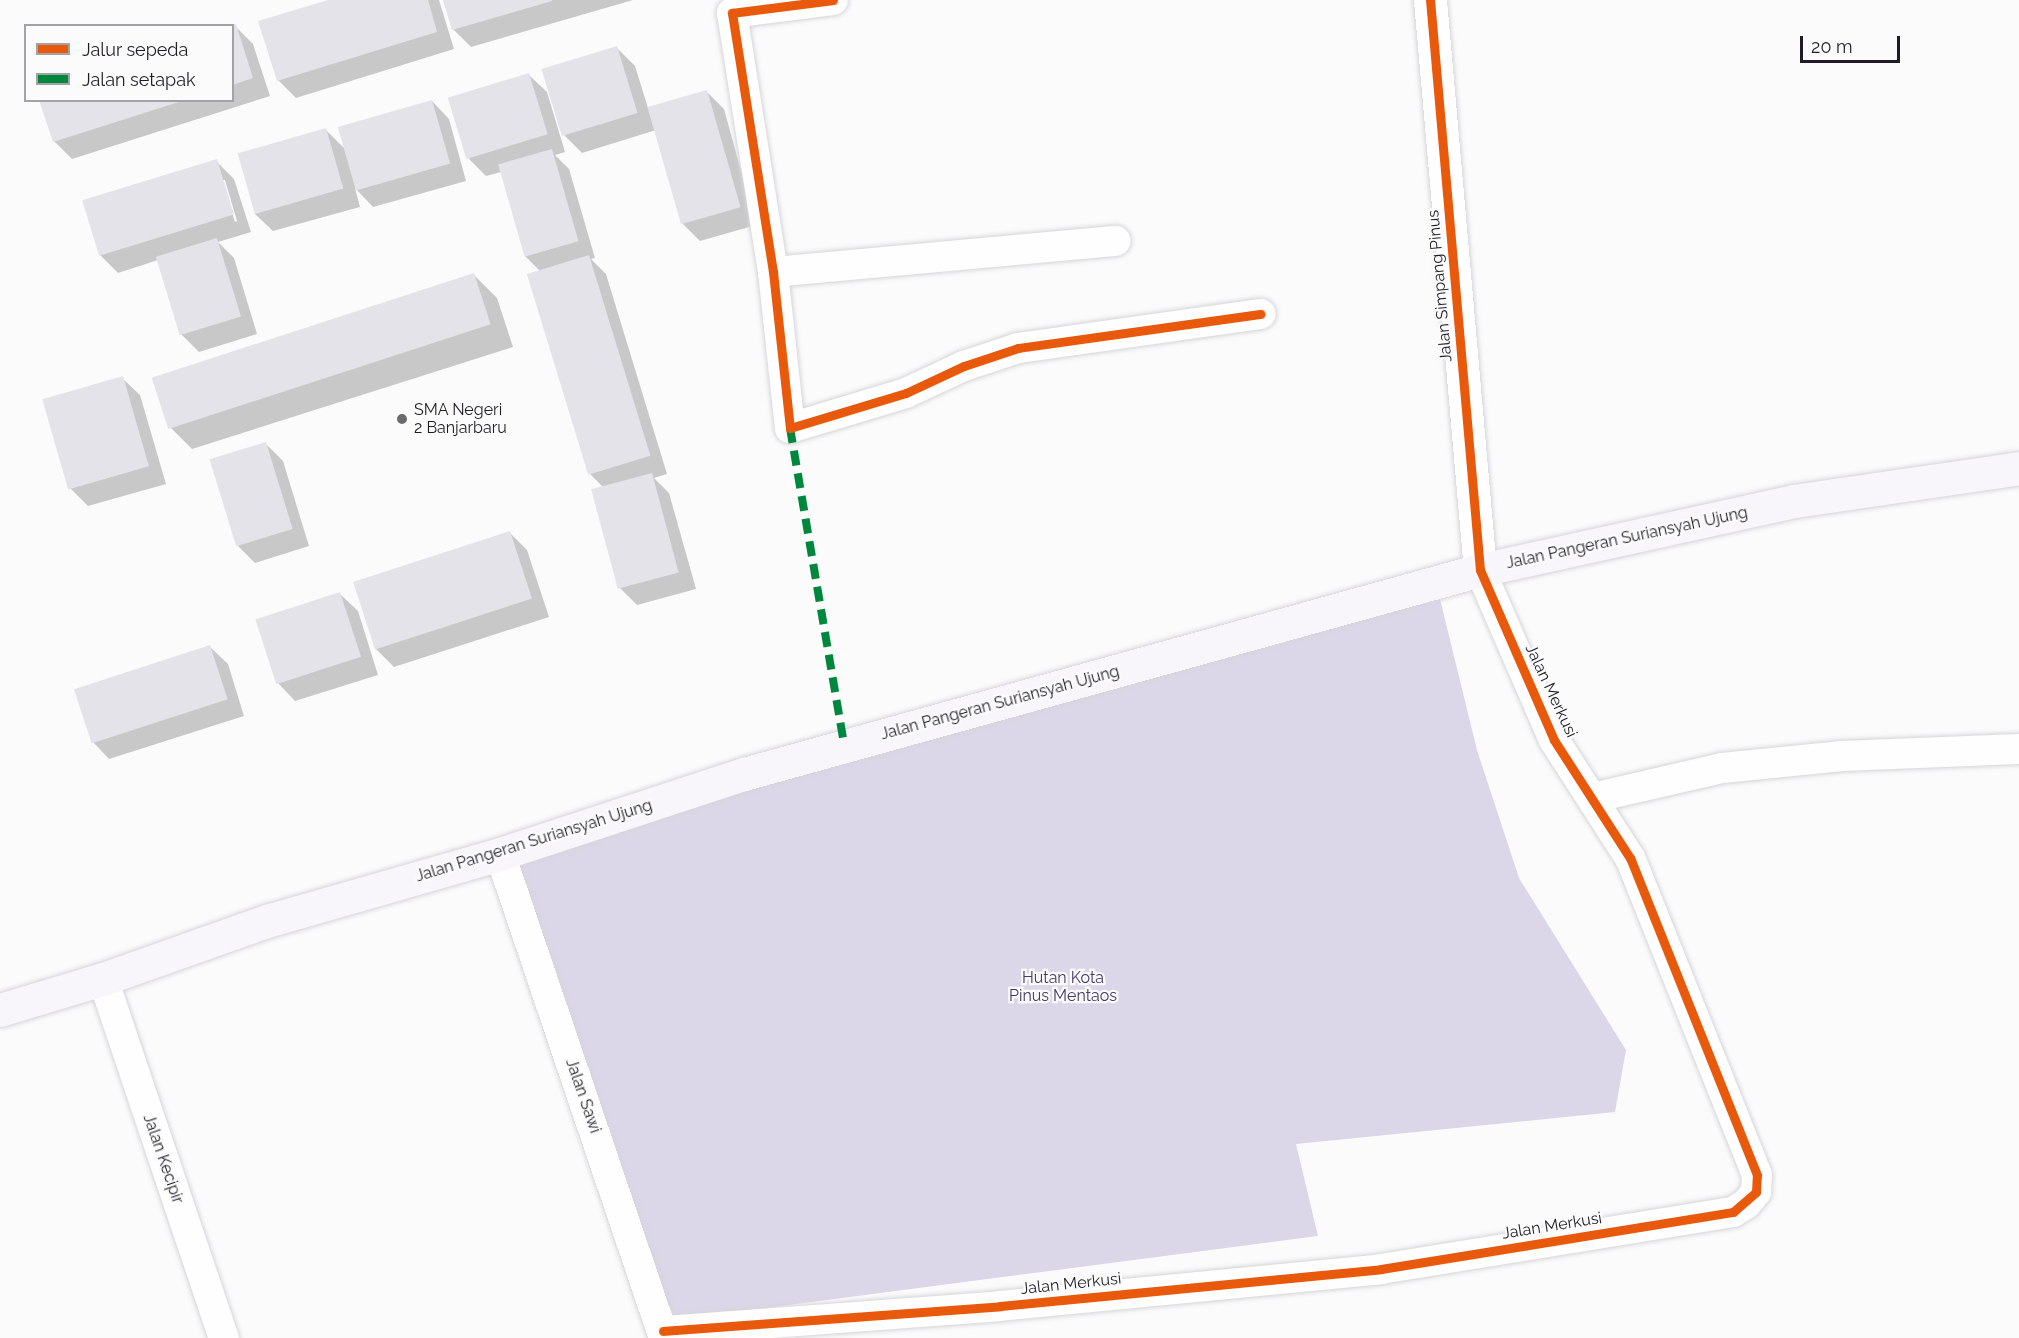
<!DOCTYPE html>
<html>
<head>
<meta charset="utf-8">
<style>
  body { margin:0 }
  #map { position:relative; width:2019px; height:1338px; overflow:hidden; background:#fbfbfb; font-family:Raleway,sans-serif }
  div>[style] { position:absolute }
  .forest>* { inset:0; background:#dcd7e8 }
  .shadow>* { inset:0; background:#0003 }
  .building>* { inset:0; background:#e4e3e9; transform-origin:0 0 }
  .roads { filter:drop-shadow(0 0 2px #d6d4da) drop-shadow(0 0 2px #d6d4da) }
  .minor>* { height:30px; margin:-15px; padding:0 15px; transform-origin:15px; border-radius:15px; background:#fefefe }
  .tertiary>* { height:33px; margin:-16.5px; padding:0 16.5px; transform-origin:16.5px; border-radius:16.5px; background:#fefefe }
  .secondary>* { height:33px; margin:-16.5px; padding:0 16.5px; transform-origin:16.5px; border-radius:16.5px; background:#f8f6fa }
  .quiet>* { height:8px; margin-top:-4px; transform-origin:0; background:repeating-linear-gradient(90deg,#00873e 0 15px,transparent 0 23px) }
  .cycleway>* { height:9px; margin:-4.5px; padding:0 4.5px; transform-origin:4.5px; border-radius:4.5px; background:#e8590c }
  .dots>* { width:16px; height:16px; translate:-50% -50%; box-sizing:border-box; border:3px solid #fbfbfb; border-radius:50% }
  span { translate:-50% -50%; white-space:nowrap; text-align:center; line-height:1.15; -webkit-text-stroke:4.5px #fbfbfb; paint-order:stroke }
  .street-label { font-size:16px; color:#1f1c27 }
  .poi-label { font-size:16px; color:#1f1c27 }
  .left { translate:0 -50%; text-align:left }
  .park-label { font-size:16px; color:#473a64 }
  .legend { position:absolute; left:24px; top:24px; width:210px; height:78px; box-sizing:border-box; background:#fbfbfb; border:2px solid #a3a2a6; margin:0; padding:8px 10px; list-style:none; font-size:18px; color:#1f1c27 }
  .legend li { display:flex; align-items:center; gap:12px; height:30px }
  .legend b { width:30px; border:2px solid #a3a2a6 }
  .scale { position:absolute; left:1800px; top:36px; width:100px; height:27px; box-sizing:border-box; border:3px solid #1f1c27; border-top:0; padding-left:8px; font-size:18px; line-height:21px; white-space:nowrap; color:#1f1c27; -webkit-text-stroke:4px #fbfbfb; paint-order:stroke }
</style>
</head>
<body>
<div id="map">
  <div class="forest">
    <div style="clip-path:polygon(1440px 599px,1477px 750px,1519px 878px,1626px 1050px,1615px 1112px,1296px 1144px,1318px 1236px,666px 1321px,512px 863px,846px 756px)"></div>
  </div>
  <div class="shadow">
    <div style="clip-path:polygon(333px 0,439px 0,454px 49px,296px 98px,278px 80px)"></div>
    <div style="clip-path:polygon(444px 0,633px 0,471px 47px,453px 29px)"></div>
    <div style="clip-path:polygon(235px 26px,253px 44px,270px 96px,72px 159px,54px 141px,40px 100px,232px 100px)"></div>
    <div style="clip-path:polygon(617px 48px,635px 66px,648px 108px,706px 91px,724px 109px,756px 225px,700px 241px,682px 223px,656px 130px,582px 153px,564px 135px)"></div>
    <div style="clip-path:polygon(529px 75px,547px 92px,565px 152px,555px 155px,569px 169px,595px 258px,591px 259px,606px 274px,667px 474px,654px 478px,669px 493px,696px 589px,637px 605px,620px 588px,604px 488px,590px 474px,540px 271px,525px 256px,501px 172px,486px 176px,469px 159px)"></div>
    <div style="clip-path:polygon(432px 101px,449px 119px,466px 181px,373px 207px,355px 188px,360px 207px,273px 231px,255px 214px,326px 130px,345px 149px)"></div>
    <div style="clip-path:polygon(evenodd,216px 161px,234px 179px,251px 232px,218px 242px,234px 258px,257px 334px,199px 352px,181px 334px,158px 260px,118px 273px,100px 255px,216px 161px,222px 180px,225px 180px,237px 221px,235px 222px,222px 180px)"></div>
    <div style="clip-path:polygon(474px 275px,497px 298px,513px 347px,192px 449px,169px 426px)"></div>
    <div style="clip-path:polygon(122px 378px,140px 395px,166px 484px,88px 506px,70px 488px)"></div>
    <div style="clip-path:polygon(266px 444px,283px 461px,309px 546px,255px 563px,237px 545px)"></div>
    <div style="clip-path:polygon(510px 533px,527px 550px,549px 617px,394px 667px,376px 649px)"></div>
    <div style="clip-path:polygon(340px 594px,358px 611px,378px 675px,295px 701px,278px 683px)"></div>
    <div style="clip-path:polygon(210px 647px,228px 664px,244px 716px,109px 759px,92px 741px)"></div>
  </div>
  <div class="building">
    <div style="clip-path:polygon(328px 0,428px 0,437px 32px,277px 81px,258px 21px)"></div>
    <div style="clip-path:polygon(443px 0,552px 0,552px 1px,452px 30px)"></div>
    <div style="clip-path:polygon(236px 24px,253px 78px,232px 85px,232px 25px)"></div>
    <div style="left:617px;top:46px;width:70px;height:79px;rotate:73deg"></div>
    <div style="left:529px;top:73px;width:64px;height:85px;rotate:73deg"></div>
    <div style="left:707px;top:90px;width:122px;height:62px;rotate:74deg"></div>
    <div style="clip-path:polygon(39px 100px,182px 100px,182px 101px,53px 142px)"></div>
    <div style="left:432px;top:100px;width:66px;height:98px;rotate:74deg"></div>
    <div style="left:326px;top:128px;width:63px;height:92px;rotate:74deg"></div>
    <div style="left:552px;top:149px;width:96px;height:56px;rotate:74deg"></div>
    <div style="left:217px;top:159px;width:58px;height:141px;rotate:73deg"></div>
    <div style="left:217px;top:238px;width:82px;height:64px;rotate:73deg"></div>
    <div style="left:589px;top:255px;width:210px;height:65px;rotate:73deg"></div>
    <div style="left:474px;top:273px;width:54px;height:339px;rotate:72deg"></div>
    <div style="left:123px;top:376px;width:94px;height:84px;rotate:74deg"></div>
    <div style="left:266px;top:442px;width:91px;height:59px;rotate:73deg"></div>
    <div style="left:652px;top:473px;width:103px;height:63px;rotate:75deg"></div>
    <div style="left:510px;top:531px;width:71px;height:165px;rotate:72deg"></div>
    <div style="left:340px;top:592px;width:68px;height:89px;rotate:72deg"></div>
    <div style="left:210px;top:645px;width:57px;height:143px;rotate:72deg"></div>
  </div>
  <div class="roads">
    <div class="minor">
      <div style="left:833px;top:0;width:102px;rotate:172.7deg"></div>
      <div style="left:732px;top:13px;width:262px;rotate:81deg"></div>
      <div style="left:773px;top:272px;width:157px;rotate:83.8deg"></div>
      <div style="left:790px;top:428px;width:121px;rotate:-16.8deg"></div>
      <div style="left:906px;top:393px;width:64px;rotate:-25deg"></div>
      <div style="left:964px;top:366px;width:57px;rotate:-18.4deg"></div>
      <div style="left:1018px;top:348px;width:245px;rotate:-8deg"></div>
      <div style="left:773px;top:272px;width:344px;rotate:-5.2deg"></div>
      <div style="left:1592px;top:798px;width:133px;rotate:-13deg"></div>
      <div style="left:1722px;top:768px;width:121px;rotate:-5.7deg"></div>
      <div style="left:1842px;top:756px;width:177px;rotate:-2.3deg"></div>
      <div style="left:500px;top:854px;width:511px;rotate:71.28deg"></div>
      <div style="left:103px;top:979px;width:379px;rotate:71.4deg"></div>
      <div style="left:663px;top:1331px;width:338px;rotate:-4.2deg"></div>
      <div style="left:1000px;top:1306px;width:383px;rotate:-5.5deg"></div>
      <div style="left:1381px;top:1269px;width:357px;rotate:-9.2deg"></div>
      <div style="left:1733px;top:1212px;width:15px;rotate:-32deg"></div>
      <div style="left:1746px;top:1204px;width:16px;rotate:-50deg"></div>
      <div style="left:1756px;top:1192px;width:17px;rotate:-87deg"></div>
      <div style="left:1757px;top:1175px;width:341px;rotate:-111.8deg"></div>
      <div style="left:1630px;top:858px;width:140px;rotate:-122.8deg"></div>
      <div style="left:1554px;top:740px;width:185px;rotate:-113.5deg"></div>
    </div>
    <div class="tertiary">
      <div style="left:1430px;top:0;width:572px;rotate:84.99deg"></div>
    </div>
    <div class="secondary">
      <div style="left:0;top:1010px;width:108px;rotate:-16.8deg"></div>
      <div style="left:103px;top:979px;width:177px;rotate:-19.5deg"></div>
      <div style="left:270px;top:920px;width:239px;rotate:-16deg"></div>
      <div style="left:500px;top:854px;width:257px;rotate:-18.2deg"></div>
      <div style="left:744px;top:774px;width:764px;rotate:-15.49deg"></div>
      <div style="left:1480px;top:570px;width:321px;rotate:-12.4deg"></div>
      <div style="left:1794px;top:501px;width:227px;rotate:-8.3deg"></div>
    </div>
  </div>
  <div class="quiet">
    <div style="left:790px;top:428px;width:322px;rotate:80.3deg"></div>
  </div>
  <div class="cycleway">
    <div style="left:833px;top:0;width:102px;rotate:172.7deg"></div>
    <div style="left:732px;top:13px;width:262px;rotate:81deg"></div>
    <div style="left:773px;top:272px;width:157px;rotate:83.8deg"></div>
    <div style="left:790px;top:428px;width:121px;rotate:-16.8deg"></div>
    <div style="left:906px;top:393px;width:64px;rotate:-25deg"></div>
    <div style="left:964px;top:366px;width:57px;rotate:-18.4deg"></div>
    <div style="left:1018px;top:348px;width:245px;rotate:-8deg"></div>
    <div style="left:663px;top:1331px;width:338px;rotate:-4.2deg"></div>
    <div style="left:1000px;top:1306px;width:383px;rotate:-5.5deg"></div>
    <div style="left:1381px;top:1269px;width:357px;rotate:-9.2deg"></div>
    <div style="left:1733px;top:1212px;width:30px;rotate:-41deg"></div>
    <div style="left:1756px;top:1192px;width:17px;rotate:-87deg"></div>
    <div style="left:1757px;top:1175px;width:341px;rotate:-111.8deg"></div>
    <div style="left:1630px;top:858px;width:140px;rotate:-122.8deg"></div>
    <div style="left:1554px;top:740px;width:185px;rotate:-113.5deg"></div>
    <div style="left:1480px;top:570px;width:572px;rotate:-95.01deg"></div>
  </div>
  <div class="dots">
    <div style="left:402px;top:419px;background:#6c6a71"></div>
  </div>
  <div class="street-label">
    <span style="left:1440px;top:286px;rotate:-95deg">Jalan Simpang Pinus</span>
    <span style="left:1627px;top:538px;rotate:-12deg">Jalan Pangeran Suriansyah Ujung</span>
    <span style="left:1551px;top:691px;rotate:65deg">Jalan Merkusi</span>
    <span style="left:1000px;top:703px;rotate:-15deg">Jalan Pangeran Suriansyah Ujung</span>
    <span style="left:534px;top:841px;rotate:-17deg">Jalan Pangeran Suriansyah Ujung</span>
    <span style="left:583px;top:1096px;rotate:71deg">Jalan Sawi</span>
    <span style="left:163px;top:1159px;rotate:71deg">Jalan Kecipir</span>
    <span style="left:1552px;top:1226px;rotate:-9deg">Jalan Merkusi</span>
    <span style="left:1071px;top:1284px;rotate:-6deg">Jalan Merkusi</span>
  </div>
  <div class="poi-label">
    <span class="left" style="left:414px;top:419px">SMA Negeri<br>2 Banjarbaru</span>
  </div>
  <div class="park-label">
    <span style="left:1063px;top:987px">Hutan Kota<br>Pinus Mentaos</span>
  </div>
  <ul class="legend">
  <li><b style="height:8px;background:#e8590c"></b>Jalur sepeda</li>
  <li><b style="height:8px;background:#00873e"></b>Jalan setapak</li>
  </ul>
  <div class="scale">20 m</div>
</div>
</body>
</html>
